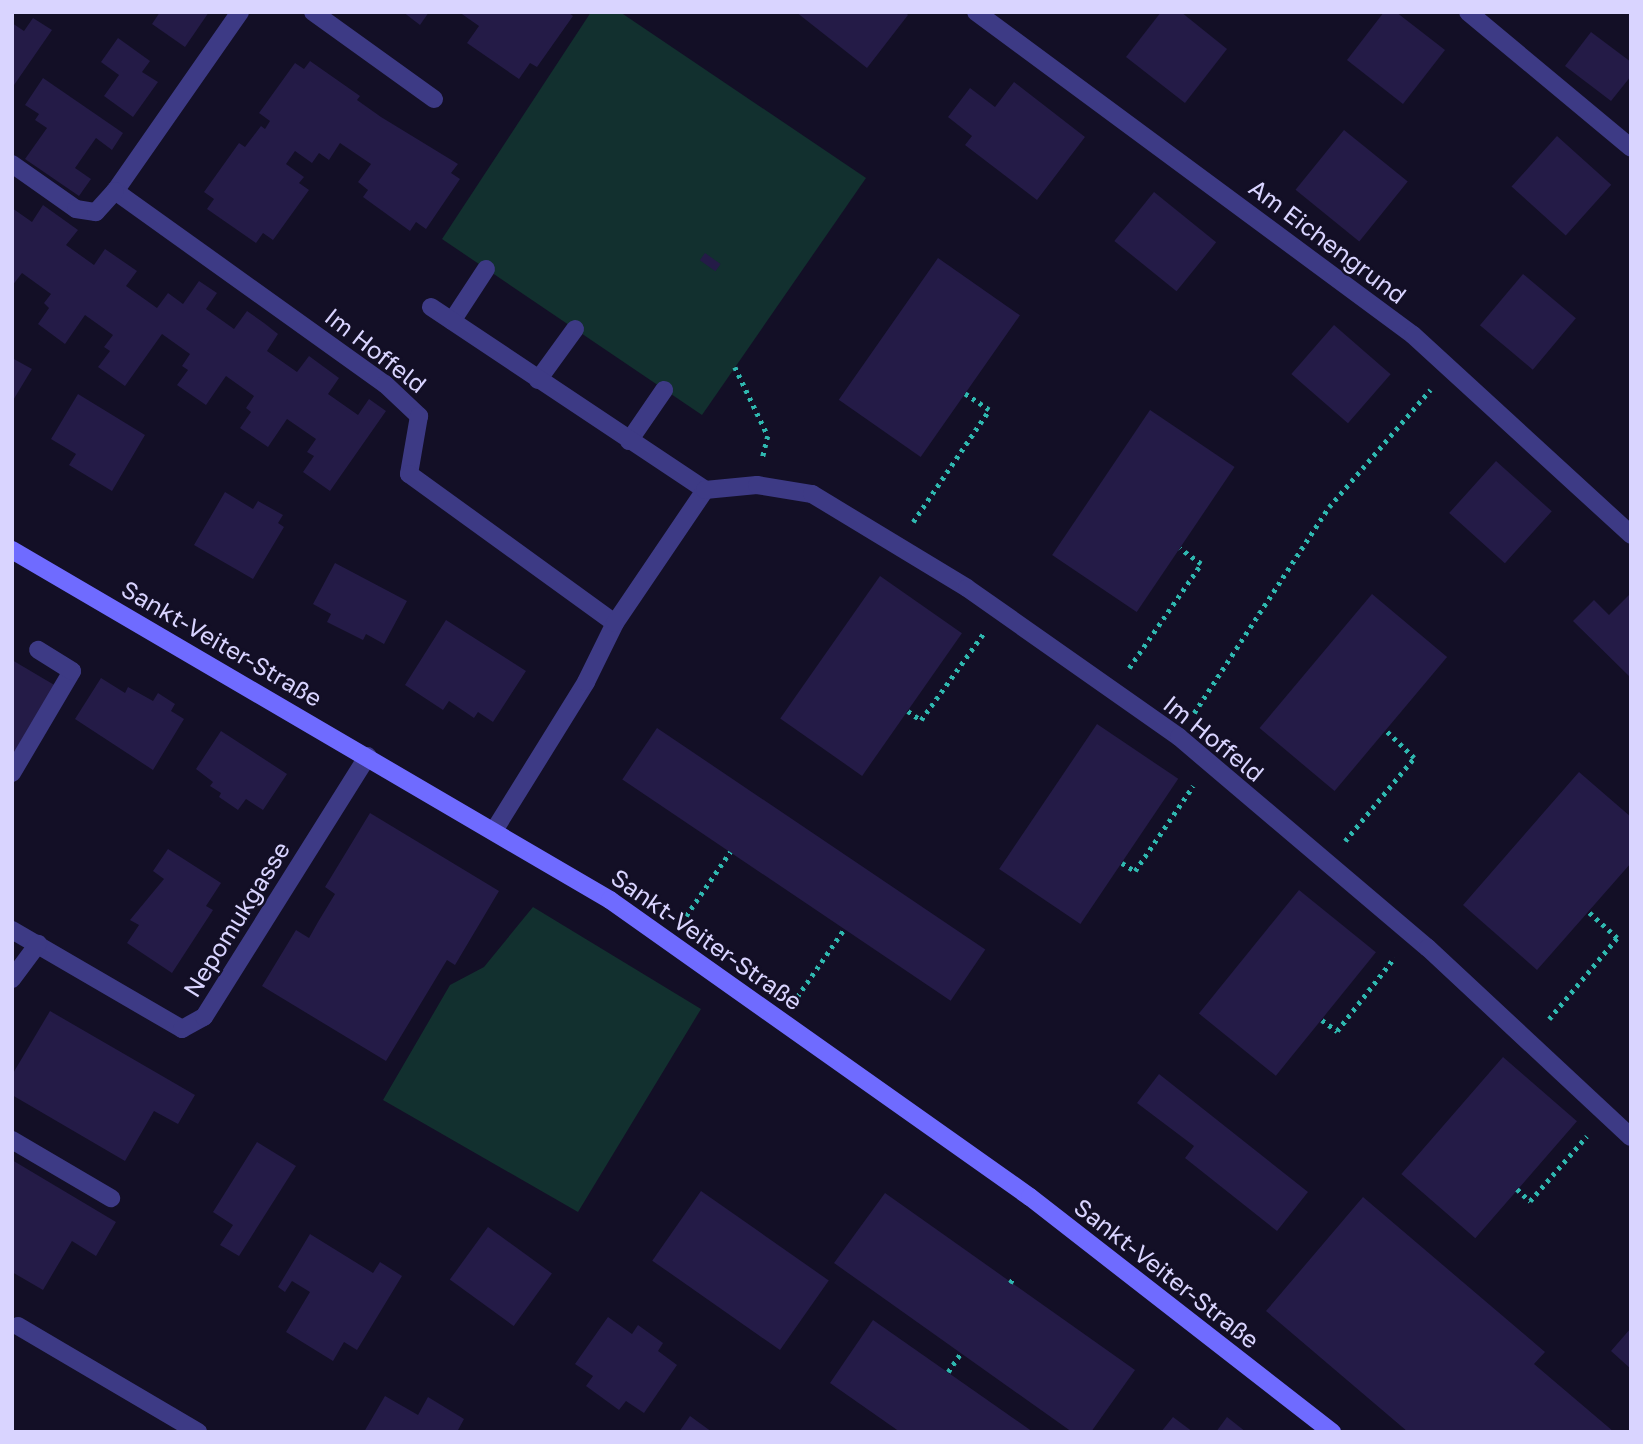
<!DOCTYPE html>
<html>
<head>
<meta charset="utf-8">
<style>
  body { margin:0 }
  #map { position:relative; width:1643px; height:1444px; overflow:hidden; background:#130f26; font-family:"Golos Text",sans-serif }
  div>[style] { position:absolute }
  .green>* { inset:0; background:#12302f }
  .building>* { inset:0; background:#241b47; transform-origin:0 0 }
  .path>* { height:4.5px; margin-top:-2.25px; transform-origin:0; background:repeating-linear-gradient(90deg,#2fb8b0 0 3.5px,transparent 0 8.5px) }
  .service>* { height:18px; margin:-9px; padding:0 9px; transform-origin:9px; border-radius:9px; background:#3d3a85 }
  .minor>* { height:18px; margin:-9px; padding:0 9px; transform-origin:9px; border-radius:9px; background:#3d3a85 }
  .secondary>* { height:18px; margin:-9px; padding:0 9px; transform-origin:9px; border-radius:9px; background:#6f6bff }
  span { translate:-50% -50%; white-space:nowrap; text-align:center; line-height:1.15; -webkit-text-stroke:5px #130f26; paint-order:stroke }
  .street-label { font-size:24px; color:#d9d4ff }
  .frame { position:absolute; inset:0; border:14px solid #d9d4ff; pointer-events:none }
</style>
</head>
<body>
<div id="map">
  <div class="green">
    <div style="clip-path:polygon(591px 12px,620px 12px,866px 178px,702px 415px,442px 239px)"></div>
    <div style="clip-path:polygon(533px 907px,701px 1009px,578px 1212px,383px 1100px,450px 985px,484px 967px)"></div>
  </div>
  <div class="building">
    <div style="clip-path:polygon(160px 12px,209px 12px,185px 47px,152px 24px)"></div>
    <div style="clip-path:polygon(403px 12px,429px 12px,420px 25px)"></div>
    <div style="clip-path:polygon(459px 12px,568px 12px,573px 16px,537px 67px,530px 63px,519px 79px,467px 43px,479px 26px)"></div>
    <div style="clip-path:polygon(796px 12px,905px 12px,908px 15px,867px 68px)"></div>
    <div style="clip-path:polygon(1161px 12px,1181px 12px,1227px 49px,1185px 103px,1126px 57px)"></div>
    <div style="clip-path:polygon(1384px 12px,1396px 12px,1445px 50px,1403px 104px,1347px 60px)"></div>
    <div style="clip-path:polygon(33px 18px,52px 30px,12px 88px,12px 23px,24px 31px)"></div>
    <div style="clip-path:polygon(1591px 32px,1631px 62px,1631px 76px,1611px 101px,1565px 66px)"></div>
    <div style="clip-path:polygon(118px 38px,150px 61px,142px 72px,158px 82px,133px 117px,104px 96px,119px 75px,101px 62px)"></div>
    <div style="clip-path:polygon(310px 61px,360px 96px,357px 100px,381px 117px,458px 164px,451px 173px,460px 179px,426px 229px,416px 222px,410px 231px,363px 197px,368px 190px,358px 182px,371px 164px,340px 143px,329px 160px,319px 153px,312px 163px,295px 151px,286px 164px,304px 177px,299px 183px,309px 190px,273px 240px,263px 233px,256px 243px,207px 209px,214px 199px,204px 192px,239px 143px,245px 147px,261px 126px,265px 129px,270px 121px,259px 113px,295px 63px,304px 69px)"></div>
    <div style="clip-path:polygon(43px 78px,123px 133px,112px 150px,96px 138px,75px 168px,91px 179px,79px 196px,25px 159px,47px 128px,35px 120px,39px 114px,25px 105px)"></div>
    <div style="clip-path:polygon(1014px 82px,1085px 137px,1037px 200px,965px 145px,972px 136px,948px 117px,970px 88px,995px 107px)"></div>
    <div style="left:1344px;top:130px;width:82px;height:77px;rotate:39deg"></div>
    <div style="left:1557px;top:136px;width:73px;height:68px;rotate:42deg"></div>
    <div style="left:1154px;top:192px;width:80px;height:63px;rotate:39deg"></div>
    <div style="clip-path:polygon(43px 205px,78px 230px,66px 245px,94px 265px,105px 249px,137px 271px,126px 286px,157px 308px,168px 293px,183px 304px,199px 281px,217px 293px,206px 309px,234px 329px,247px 311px,264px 323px,278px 334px,267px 351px,297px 372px,309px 356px,339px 378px,328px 394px,358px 415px,369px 399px,386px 411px,330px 491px,303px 472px,314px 456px,307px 452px,316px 439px,287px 419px,268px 447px,240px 428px,251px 412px,246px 408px,254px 396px,226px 376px,206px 405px,177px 385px,188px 370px,182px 366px,190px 354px,162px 334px,125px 386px,98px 367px,110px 351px,104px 347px,113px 335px,85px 315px,65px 344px,38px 324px,49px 308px,44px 303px,51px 294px,22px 273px,12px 286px,12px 208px,32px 222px)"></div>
    <div style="left:705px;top:253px;width:19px;height:9px;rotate:35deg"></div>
    <div style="left:938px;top:258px;width:100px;height:173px;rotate:35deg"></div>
    <div style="left:1523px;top:274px;width:69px;height:67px;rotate:40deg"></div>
    <div style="left:1334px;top:325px;width:75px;height:65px;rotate:41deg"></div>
    <div style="clip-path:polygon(12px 358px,32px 369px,12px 402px)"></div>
    <div style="clip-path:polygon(78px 394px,145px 435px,112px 491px,69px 465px,76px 454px,51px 439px)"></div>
    <div style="left:1150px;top:410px;width:102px;height:175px;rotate:34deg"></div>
    <div style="left:1496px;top:461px;width:75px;height:70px;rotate:42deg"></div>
    <div style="clip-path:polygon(225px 492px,253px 509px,258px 501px,283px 515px,278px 523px,284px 527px,253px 579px,194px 545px)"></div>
    <div style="clip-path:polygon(335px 563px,407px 601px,384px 644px,366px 634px,363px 640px,327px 622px,331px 614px,313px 604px)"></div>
    <div style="left:880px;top:576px;width:100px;height:174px;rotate:35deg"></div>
    <div style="clip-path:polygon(1631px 593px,1631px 678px,1573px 621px,1594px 600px,1609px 615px)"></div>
    <div style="left:1372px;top:594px;width:98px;height:175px;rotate:40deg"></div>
    <div style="clip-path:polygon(446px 620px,526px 671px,493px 722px,478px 712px,474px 718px,449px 701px,443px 710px,405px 685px)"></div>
    <div style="clip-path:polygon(12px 660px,56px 686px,12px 758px)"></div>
    <div style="clip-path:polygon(101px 678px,125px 693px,128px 687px,153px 701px,158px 693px,175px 704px,171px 711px,184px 719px,153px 770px,75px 719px)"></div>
    <div style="left:1097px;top:724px;width:98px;height:175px;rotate:34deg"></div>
    <div style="left:657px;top:728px;width:396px;height:62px;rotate:34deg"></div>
    <div style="clip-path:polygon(221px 731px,287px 774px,263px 810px,246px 799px,238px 810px,219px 797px,221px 793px,210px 786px,213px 782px,196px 769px)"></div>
    <div style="clip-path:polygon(1579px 772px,1631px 817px,1631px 863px,1537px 970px,1463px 905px)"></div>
    <div style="clip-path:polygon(370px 813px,499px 891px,455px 965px,447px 960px,386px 1061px,262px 986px,296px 930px,309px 938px,318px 922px,335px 894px,325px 887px)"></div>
    <div style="clip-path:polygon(168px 849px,221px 883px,206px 906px,213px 910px,172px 973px,127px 943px,139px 925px,130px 920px,164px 879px,153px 871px)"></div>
    <div style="left:1299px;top:890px;width:99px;height:159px;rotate:39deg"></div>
    <div style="clip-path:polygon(50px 1011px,195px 1095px,178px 1124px,154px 1111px,125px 1161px,12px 1095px,12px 1075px)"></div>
    <div style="left:1503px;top:1057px;width:98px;height:155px;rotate:41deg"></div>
    <div style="clip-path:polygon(1159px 1074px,1308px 1192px,1277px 1231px,1185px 1158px,1194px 1146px,1137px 1103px)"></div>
    <div style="clip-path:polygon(257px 1142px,296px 1166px,239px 1256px,220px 1245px,233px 1225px,213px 1212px)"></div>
    <div style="clip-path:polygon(12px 1160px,116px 1222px,96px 1256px,72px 1241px,43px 1290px,12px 1272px)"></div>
    <div style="left:701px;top:1191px;width:156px;height:85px;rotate:35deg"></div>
    <div style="clip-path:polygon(885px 1193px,1135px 1370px,1091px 1432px,1072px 1432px,834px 1263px)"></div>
    <div style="clip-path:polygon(1363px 1197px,1545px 1352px,1534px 1364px,1614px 1432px,1408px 1432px,1266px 1311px)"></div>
    <div style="left:488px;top:1227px;width:79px;height:65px;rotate:36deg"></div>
    <div style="clip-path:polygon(310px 1234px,373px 1273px,380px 1262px,402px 1276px,357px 1350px,344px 1342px,333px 1361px,286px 1332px,310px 1292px,292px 1281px,285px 1292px,278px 1287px)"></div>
    <div style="clip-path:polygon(608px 1317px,632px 1334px,638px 1325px,663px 1343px,658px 1351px,677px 1365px,644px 1413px,626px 1401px,619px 1410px,586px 1386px,593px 1376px,575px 1364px)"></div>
    <div style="clip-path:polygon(873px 1320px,1033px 1432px,900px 1432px,830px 1383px)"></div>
    <div style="clip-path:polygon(1631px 1328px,1631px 1369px,1611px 1351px)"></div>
    <div style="clip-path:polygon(385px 1396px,418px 1415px,428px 1397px,464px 1419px,457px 1432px,364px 1432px)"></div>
    <div style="clip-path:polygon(690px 1416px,712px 1432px,679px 1432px)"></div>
    <div style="clip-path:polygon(1173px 1417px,1193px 1432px,1161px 1432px)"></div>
    <div style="clip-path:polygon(1227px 1417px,1246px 1432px,1216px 1432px)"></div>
  </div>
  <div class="path">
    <div style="left:735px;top:367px;width:76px;rotate:64.4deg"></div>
    <div style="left:768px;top:436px;width:21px;rotate:104deg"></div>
    <div style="left:913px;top:522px;width:135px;rotate:-55.8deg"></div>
    <div style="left:989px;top:410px;width:29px;rotate:-146deg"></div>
    <div style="left:1129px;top:668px;width:126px;rotate:-55.3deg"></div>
    <div style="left:1201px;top:564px;width:26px;rotate:-144deg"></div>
    <div style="left:908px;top:711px;width:16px;rotate:35deg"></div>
    <div style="left:921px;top:720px;width:106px;rotate:-54.2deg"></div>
    <div style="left:1194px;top:713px;width:246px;rotate:-56.8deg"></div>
    <div style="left:1329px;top:507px;width:155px;rotate:-49.2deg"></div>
    <div style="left:1345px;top:841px;width:108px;rotate:-50.3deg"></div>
    <div style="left:1414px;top:758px;width:39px;rotate:-136deg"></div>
    <div style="left:1122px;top:863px;width:15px;rotate:32deg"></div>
    <div style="left:1135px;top:871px;width:103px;rotate:-55.7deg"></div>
    <div style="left:686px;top:916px;width:78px;rotate:-55.5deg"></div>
    <div style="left:797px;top:997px;width:84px;rotate:-55.2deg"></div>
    <div style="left:1549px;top:1019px;width:106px;rotate:-50deg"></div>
    <div style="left:1617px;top:938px;width:39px;rotate:-138deg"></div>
    <div style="left:1322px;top:1020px;width:19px;rotate:36deg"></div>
    <div style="left:1337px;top:1031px;width:93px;rotate:-52deg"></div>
    <div style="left:1517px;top:1189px;width:18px;rotate:43deg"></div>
    <div style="left:1530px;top:1201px;width:86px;rotate:-48.8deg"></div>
    <div style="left:1010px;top:1283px;width:7px;rotate:-56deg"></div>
    <div style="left:948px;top:1372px;width:23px;rotate:-56deg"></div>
  </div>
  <div class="service">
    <div style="left:452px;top:321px;width:62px;rotate:-56.8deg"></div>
    <div style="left:538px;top:380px;width:63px;rotate:-54deg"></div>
    <div style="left:629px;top:441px;width:62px;rotate:-55.5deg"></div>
    <div style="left:12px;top:773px;width:118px;rotate:-59.5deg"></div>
    <div style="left:72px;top:671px;width:40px;rotate:-148deg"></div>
  </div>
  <div class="minor">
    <div style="left:240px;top:12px;width:218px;rotate:124.9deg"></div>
    <div style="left:115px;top:191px;width:332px;rotate:35.6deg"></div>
    <div style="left:385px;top:384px;width:47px;rotate:43.3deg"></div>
    <div style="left:419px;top:416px;width:59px;rotate:99.8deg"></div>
    <div style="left:409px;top:474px;width:254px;rotate:35.9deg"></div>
    <div style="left:313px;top:12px;width:149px;rotate:35.7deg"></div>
    <div style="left:976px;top:12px;width:543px;rotate:36.47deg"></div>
    <div style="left:1413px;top:335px;width:296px;rotate:42.5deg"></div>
    <div style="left:1468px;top:12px;width:212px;rotate:39.8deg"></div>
    <div style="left:12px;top:164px;width:78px;rotate:35.1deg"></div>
    <div style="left:76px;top:209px;width:20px;rotate:9deg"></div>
    <div style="left:96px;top:212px;width:28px;rotate:-48deg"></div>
    <div style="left:431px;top:307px;width:329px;rotate:33.7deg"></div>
    <div style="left:495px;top:829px;width:173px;rotate:-58.2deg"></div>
    <div style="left:586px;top:682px;width:66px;rotate:-63.8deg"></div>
    <div style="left:615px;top:623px;width:161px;rotate:-55.9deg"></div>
    <div style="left:705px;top:490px;width:52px;rotate:-5.5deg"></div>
    <div style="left:757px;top:485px;width:56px;rotate:9.3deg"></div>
    <div style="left:812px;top:494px;width:181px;rotate:31.2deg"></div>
    <div style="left:967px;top:588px;width:259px;rotate:35.1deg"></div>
    <div style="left:1179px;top:737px;width:326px;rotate:40.3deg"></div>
    <div style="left:1428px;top:948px;width:277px;rotate:43deg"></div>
    <div style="left:12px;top:930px;width:197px;rotate:30.2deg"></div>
    <div style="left:182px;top:1029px;width:25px;rotate:-29deg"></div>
    <div style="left:204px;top:1017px;width:308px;rotate:-57.9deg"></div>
    <div style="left:12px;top:979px;width:44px;rotate:-53.4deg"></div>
    <div style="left:12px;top:1140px;width:115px;rotate:30.4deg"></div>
    <div style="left:18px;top:1326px;width:209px;rotate:30.5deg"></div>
  </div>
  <div class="secondary">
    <div style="left:12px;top:550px;width:693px;rotate:30.34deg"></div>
    <div style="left:610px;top:900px;width:514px;rotate:35.27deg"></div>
    <div style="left:1030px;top:1197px;width:383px;rotate:37.9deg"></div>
  </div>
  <div class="street-label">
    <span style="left:1328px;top:241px;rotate:37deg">Am Eichengrund</span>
    <span style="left:376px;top:350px;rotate:38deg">Im Hoffeld</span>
    <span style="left:222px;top:643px;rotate:30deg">Sankt-Veiter-Straße</span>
    <span style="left:1214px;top:738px;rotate:39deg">Im Hoffeld</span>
    <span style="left:236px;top:919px;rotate:-58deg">Nepomukgasse</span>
    <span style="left:707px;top:939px;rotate:35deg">Sankt-Veiter-Straße</span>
    <span style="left:1167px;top:1273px;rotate:38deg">Sankt-Veiter-Straße</span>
  </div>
  <div class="frame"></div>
</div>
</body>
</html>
